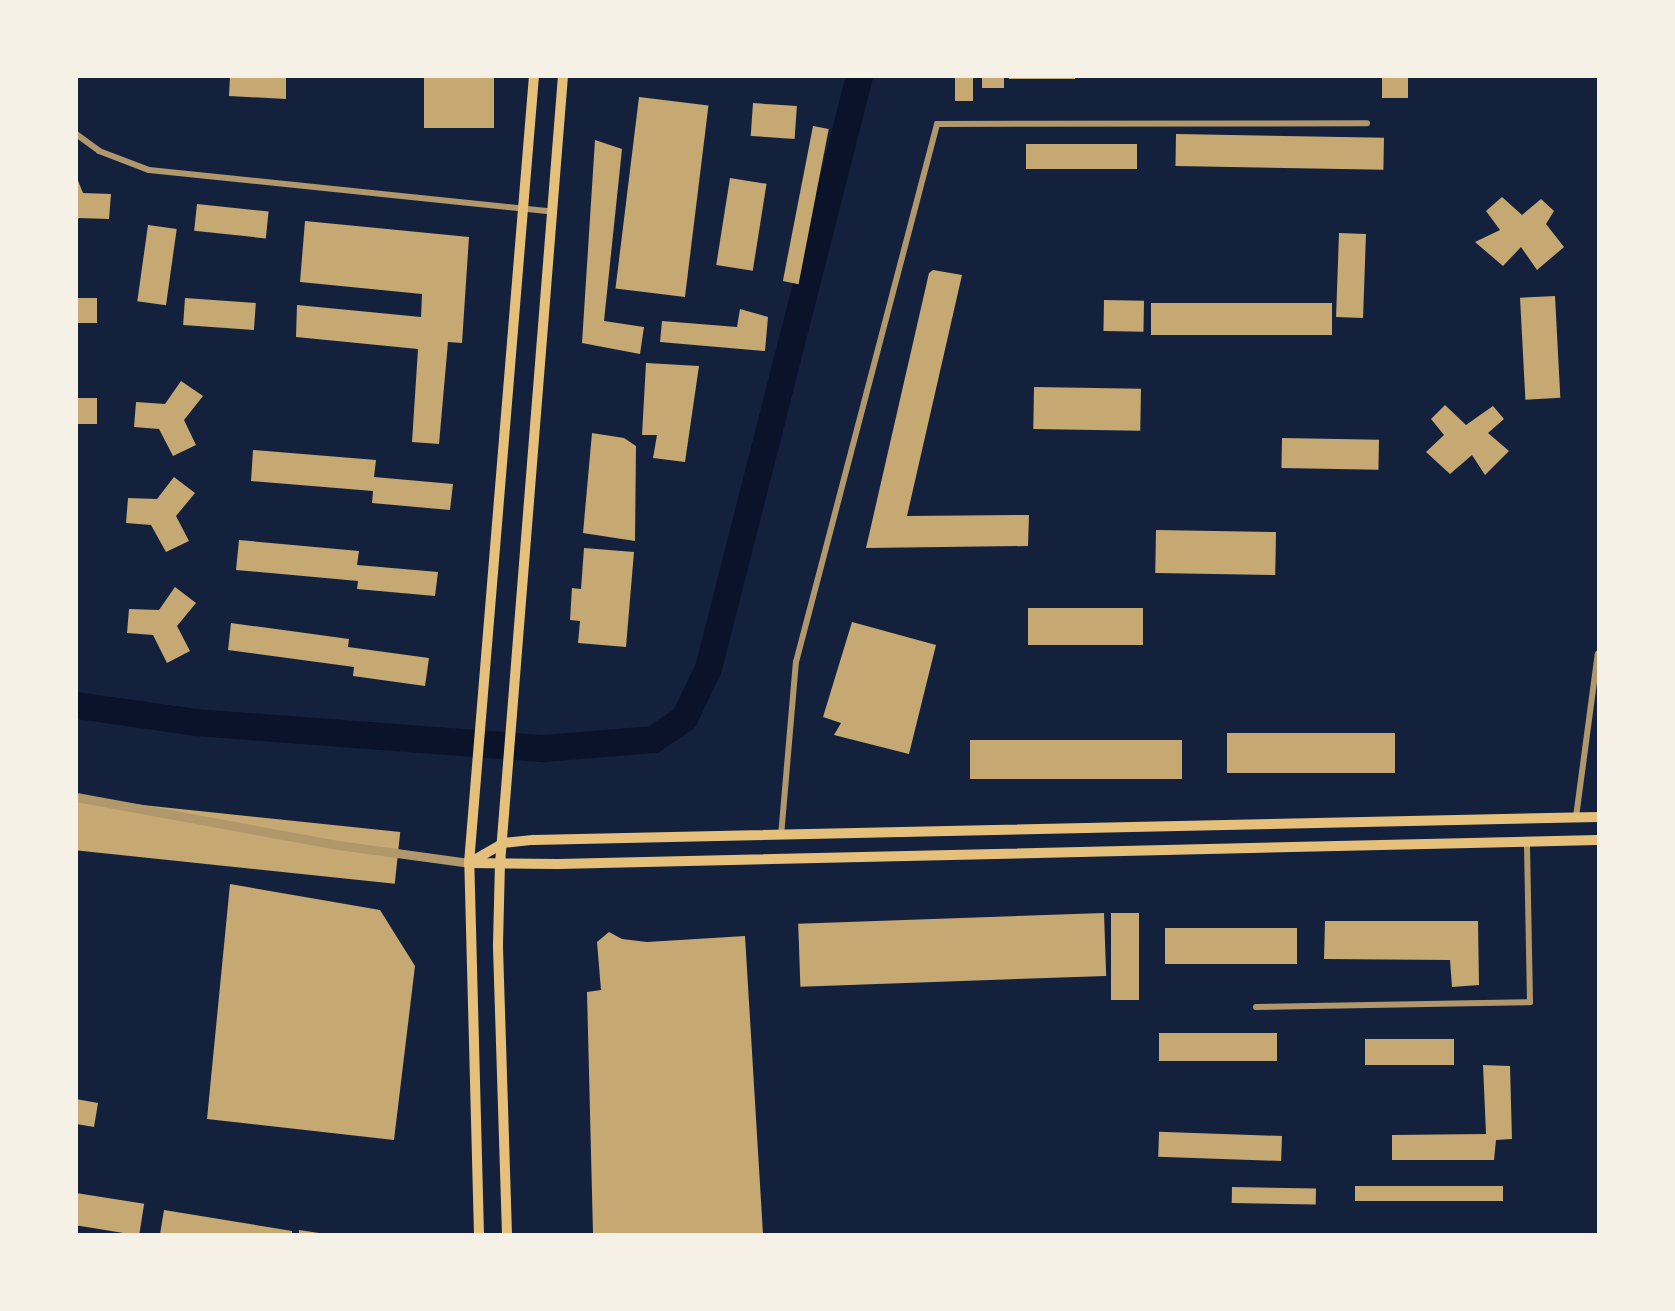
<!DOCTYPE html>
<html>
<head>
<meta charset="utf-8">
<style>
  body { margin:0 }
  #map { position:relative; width:1675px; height:1311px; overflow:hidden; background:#14213d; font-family:"Space Grotesk",sans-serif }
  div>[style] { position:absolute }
  .river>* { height:27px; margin:-13.5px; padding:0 13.5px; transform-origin:13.5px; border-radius:13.5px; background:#0b132b }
  .building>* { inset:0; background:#c6a872; transform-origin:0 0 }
  .minor>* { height:6px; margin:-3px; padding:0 3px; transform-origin:3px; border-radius:3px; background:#b1986c }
  .tertiary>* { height:9px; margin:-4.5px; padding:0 4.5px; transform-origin:4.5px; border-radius:4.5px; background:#b1986c }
  .secondary>* { height:10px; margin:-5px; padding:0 5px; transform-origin:5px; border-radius:5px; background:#e5c07b }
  span { translate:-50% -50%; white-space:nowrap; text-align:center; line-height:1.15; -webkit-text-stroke:4.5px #f6f1e7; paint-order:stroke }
  .frame { position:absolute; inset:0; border:78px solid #f6f1e7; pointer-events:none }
</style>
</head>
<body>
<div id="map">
  <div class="river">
    <div style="left:76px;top:705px;width:120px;rotate:8.1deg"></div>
    <div style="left:195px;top:722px;width:350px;rotate:4.3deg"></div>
    <div style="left:544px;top:748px;width:109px;rotate:-4.7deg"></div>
    <div style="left:653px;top:739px;width:37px;rotate:-34deg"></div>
    <div style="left:684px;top:718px;width:55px;rotate:-64.4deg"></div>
    <div style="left:708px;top:668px;width:611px;rotate:-75.69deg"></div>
  </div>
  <div class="building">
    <div style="clip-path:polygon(230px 76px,286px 76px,286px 99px,229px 96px)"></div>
    <div style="left:424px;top:76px;width:70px;height:52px"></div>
    <div style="left:982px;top:76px;width:22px;height:12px"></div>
    <div style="left:1009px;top:76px;width:66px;height:3px"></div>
    <div style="left:1382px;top:76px;width:26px;height:22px"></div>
    <div style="left:955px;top:77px;width:18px;height:24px"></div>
    <div style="left:639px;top:97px;width:70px;height:193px;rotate:7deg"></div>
    <div style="left:753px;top:103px;width:44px;height:33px;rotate:4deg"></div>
    <div style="left:813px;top:126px;width:16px;height:158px;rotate:11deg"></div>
    <div style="left:1176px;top:134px;width:208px;height:32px;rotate:1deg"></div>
    <div style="clip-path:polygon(595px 140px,622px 149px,604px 321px,644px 327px,640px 354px,582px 343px)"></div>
    <div style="left:1026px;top:144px;width:111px;height:25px"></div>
    <div style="clip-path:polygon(77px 178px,83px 193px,111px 194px,109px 219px,79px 218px,76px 222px)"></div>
    <div style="left:730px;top:178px;width:37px;height:88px;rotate:9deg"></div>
    <div style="clip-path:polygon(1502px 197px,1522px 215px,1541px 199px,1554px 211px,1546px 224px,1564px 247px,1537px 270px,1521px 247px,1503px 266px,1475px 242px,1500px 230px,1486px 211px)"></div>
    <div style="left:197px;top:204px;width:72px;height:27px;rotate:6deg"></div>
    <div style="clip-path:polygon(305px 221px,469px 237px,462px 343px,448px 342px,439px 444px,412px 442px,418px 349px,296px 337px,297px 305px,421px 317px,422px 294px,300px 282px)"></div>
    <div style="left:148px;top:225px;width:29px;height:77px;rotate:8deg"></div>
    <div style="left:1339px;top:233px;width:27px;height:84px;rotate:2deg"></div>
    <div style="clip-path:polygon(933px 270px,962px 275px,907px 516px,1029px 515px,1028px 546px,866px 548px,929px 273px)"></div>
    <div style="left:1555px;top:296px;width:102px;height:35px;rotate:87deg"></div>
    <div style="left:76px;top:298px;width:21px;height:25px"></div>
    <div style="left:185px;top:298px;width:71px;height:27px;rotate:4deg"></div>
    <div style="left:1104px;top:300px;width:40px;height:31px;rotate:1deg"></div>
    <div style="left:1151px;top:303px;width:181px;height:32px"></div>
    <div style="clip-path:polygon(740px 309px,768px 317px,765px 351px,660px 342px,662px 321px,737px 327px)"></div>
    <div style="clip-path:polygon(646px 363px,699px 366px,685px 462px,653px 458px,657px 435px,642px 435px)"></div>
    <div style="clip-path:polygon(181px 381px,203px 396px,184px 420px,196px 445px,173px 456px,159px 429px,134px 427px,136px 402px,165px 404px)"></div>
    <div style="left:1034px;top:387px;width:107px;height:42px;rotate:1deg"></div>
    <div style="left:76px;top:398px;width:21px;height:26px"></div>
    <div style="clip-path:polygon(1445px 405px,1466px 425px,1493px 406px,1504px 419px,1488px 433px,1509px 451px,1485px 475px,1472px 455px,1450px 474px,1426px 452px,1444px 435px,1431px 419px)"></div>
    <div style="clip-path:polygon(592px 433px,624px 438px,636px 446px,635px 541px,583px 533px)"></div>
    <div style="left:1282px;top:438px;width:97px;height:30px;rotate:1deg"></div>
    <div style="clip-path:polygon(253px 450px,376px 460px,374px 477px,453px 484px,450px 510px,372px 503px,373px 491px,251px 481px)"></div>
    <div style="clip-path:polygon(174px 477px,195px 493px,176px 516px,189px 541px,166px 552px,151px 525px,126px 523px,128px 498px,157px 499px)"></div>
    <div style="left:1156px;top:530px;width:120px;height:43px;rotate:1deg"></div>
    <div style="clip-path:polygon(239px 540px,359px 551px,357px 565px,438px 572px,435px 596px,357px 589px,358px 581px,236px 570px)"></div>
    <div style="clip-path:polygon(584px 548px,634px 552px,626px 647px,578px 643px,580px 621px,570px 620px,572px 588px,581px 589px)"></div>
    <div style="clip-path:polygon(175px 587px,196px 603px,177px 626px,190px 651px,167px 663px,153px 635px,127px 633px,129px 609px,159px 610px)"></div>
    <div style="left:1028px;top:608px;width:115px;height:37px"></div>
    <div style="clip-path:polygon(852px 622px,936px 645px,909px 754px,834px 735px,841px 723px,823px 717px)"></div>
    <div style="clip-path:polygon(231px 623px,349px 639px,348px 647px,429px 658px,425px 686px,353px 676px,354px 667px,228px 650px)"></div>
    <div style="left:1395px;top:733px;width:40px;height:168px;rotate:90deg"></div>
    <div style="left:1182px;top:740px;width:39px;height:212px;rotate:90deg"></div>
    <div style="left:76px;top:798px;width:326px;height:52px;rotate:6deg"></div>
    <div style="clip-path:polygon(230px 884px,380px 910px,415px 966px,394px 1140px,207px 1119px)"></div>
    <div style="left:1104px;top:913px;width:63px;height:306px;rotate:88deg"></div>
    <div style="left:1111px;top:913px;width:28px;height:87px"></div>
    <div style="clip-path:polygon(1325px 921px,1478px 921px,1479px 985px,1452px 987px,1450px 960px,1324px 959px)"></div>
    <div style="left:1297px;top:928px;width:36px;height:132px;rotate:90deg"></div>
    <div style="clip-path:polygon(609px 932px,622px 939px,647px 942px,745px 936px,763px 1234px,593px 1234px,587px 992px,601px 990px,597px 942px)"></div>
    <div style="left:1159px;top:1033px;width:118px;height:28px"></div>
    <div style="left:1454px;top:1039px;width:26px;height:89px;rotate:90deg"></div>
    <div style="clip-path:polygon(1483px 1065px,1510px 1066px,1512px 1139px,1496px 1140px,1494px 1160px,1392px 1160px,1392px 1135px,1486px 1134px)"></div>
    <div style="clip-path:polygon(76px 1099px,98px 1103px,94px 1127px,76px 1124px)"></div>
    <div style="left:1282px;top:1136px;width:25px;height:123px;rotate:92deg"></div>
    <div style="left:1503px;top:1186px;width:15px;height:148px;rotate:90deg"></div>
    <div style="left:1232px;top:1187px;width:84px;height:16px;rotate:1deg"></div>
    <div style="left:76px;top:1193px;width:69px;height:32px;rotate:9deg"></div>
    <div style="clip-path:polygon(164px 1210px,292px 1231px,292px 1234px,160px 1234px)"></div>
    <div style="clip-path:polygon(299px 1230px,319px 1233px,319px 1234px,299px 1234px)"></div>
  </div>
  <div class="minor">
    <div style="left:76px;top:134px;width:29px;rotate:36deg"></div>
    <div style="left:99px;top:151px;width:53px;rotate:20.8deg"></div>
    <div style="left:149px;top:170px;width:407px;rotate:5.9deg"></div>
    <div style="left:1576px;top:817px;width:165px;rotate:-82.4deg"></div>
    <div style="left:781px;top:836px;width:175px;rotate:-85.1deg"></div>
    <div style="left:796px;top:662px;width:556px;rotate:-75.31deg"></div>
    <div style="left:937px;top:124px;width:430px;rotate:-0.1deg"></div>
    <div style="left:1256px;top:1007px;width:274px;rotate:-1deg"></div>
    <div style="left:1530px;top:1002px;width:158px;rotate:-91.1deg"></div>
  </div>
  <div class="tertiary">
    <div style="left:76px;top:797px;width:266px;rotate:10.4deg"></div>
    <div style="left:338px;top:845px;width:132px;rotate:7.8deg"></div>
  </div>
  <div class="secondary">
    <div style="left:469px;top:863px;width:39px;rotate:-30deg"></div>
    <div style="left:503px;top:843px;width:30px;rotate:-6deg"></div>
    <div style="left:533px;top:840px;width:1065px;rotate:-1.24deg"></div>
    <div style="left:470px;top:863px;width:88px;rotate:0.7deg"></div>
    <div style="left:558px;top:864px;width:1040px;rotate:-1.32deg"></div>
    <div style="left:479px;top:1234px;width:371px;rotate:-91.5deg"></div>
    <div style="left:469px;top:863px;width:790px;rotate:-85.28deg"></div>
    <div style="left:507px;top:1234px;width:290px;rotate:-91.8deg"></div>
    <div style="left:498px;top:944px;width:80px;rotate:-88.6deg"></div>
    <div style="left:500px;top:864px;width:791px;rotate:-85.43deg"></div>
  </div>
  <div class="frame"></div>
</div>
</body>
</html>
